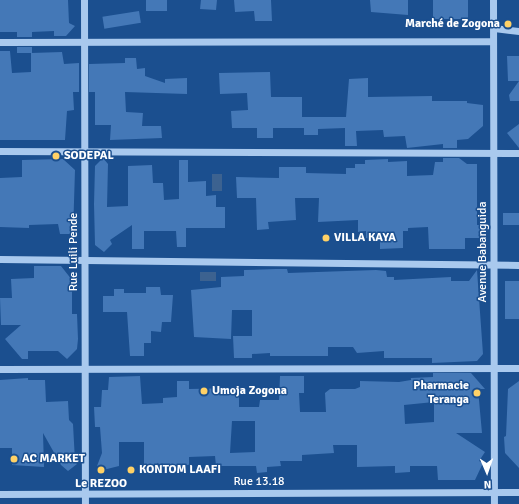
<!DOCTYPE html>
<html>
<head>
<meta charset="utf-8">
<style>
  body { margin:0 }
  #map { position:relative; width:519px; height:504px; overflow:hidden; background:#1b4f8f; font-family:Signika,sans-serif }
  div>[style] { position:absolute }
  .water>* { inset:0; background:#3c6290; transform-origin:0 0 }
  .building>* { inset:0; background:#4478b7; transform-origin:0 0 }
  .minor>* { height:7px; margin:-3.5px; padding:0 3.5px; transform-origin:3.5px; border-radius:3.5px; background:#a9c9ee }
  .dots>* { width:11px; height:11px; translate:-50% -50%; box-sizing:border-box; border:2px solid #1b4f8f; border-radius:50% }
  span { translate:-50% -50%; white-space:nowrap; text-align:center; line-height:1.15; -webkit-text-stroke:3px #1b4f8f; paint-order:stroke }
  .poi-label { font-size:12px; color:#fff; font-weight:700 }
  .right { translate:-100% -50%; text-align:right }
  .left { translate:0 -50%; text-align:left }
  .street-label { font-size:12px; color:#fff }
  .north { position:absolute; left:467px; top:452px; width:40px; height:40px; -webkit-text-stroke:3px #1b4f8f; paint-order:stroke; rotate:178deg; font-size:11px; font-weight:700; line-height:16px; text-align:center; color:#fff }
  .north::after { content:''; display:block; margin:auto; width:14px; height:18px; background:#fff; clip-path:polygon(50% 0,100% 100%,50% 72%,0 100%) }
</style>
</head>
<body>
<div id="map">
  <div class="water">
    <div style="left:212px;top:174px;width:10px;height:17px"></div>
    <div style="left:200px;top:272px;width:16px;height:9px"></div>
  </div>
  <div class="building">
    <div style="clip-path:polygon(0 0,68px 0,69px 23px,75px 26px,66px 36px,54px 36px,54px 31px,32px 32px,32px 37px,17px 37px,17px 32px,0 32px)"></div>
    <div style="left:146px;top:0;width:21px;height:11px"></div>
    <div style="clip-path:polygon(201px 0,217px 0,216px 10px,200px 9px)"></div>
    <div style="clip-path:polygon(234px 0,271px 0,272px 21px,255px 21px,254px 11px,235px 12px)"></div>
    <div style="clip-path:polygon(370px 0,408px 0,408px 15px,371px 12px)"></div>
    <div style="left:433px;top:0;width:35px;height:19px"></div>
    <div style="left:139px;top:11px;width:12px;height:37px;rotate:81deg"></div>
    <div style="left:17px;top:47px;width:15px;height:6px"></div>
    <div style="clip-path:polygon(0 51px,10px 51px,12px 73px,31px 72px,31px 53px,62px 52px,64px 64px,79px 63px,79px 92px,73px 92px,74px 110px,67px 111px,65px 140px,0 140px)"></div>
    <div style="clip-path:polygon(507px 56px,519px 56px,519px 101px,510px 101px,509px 95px,519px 81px,508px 81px)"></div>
    <div style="clip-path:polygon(125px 58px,136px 58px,137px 69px,145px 68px,145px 76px,165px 83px,165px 79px,187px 78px,187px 94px,125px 92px,126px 112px,143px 113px,142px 126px,161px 126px,162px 138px,110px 140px,111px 125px,95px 125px,95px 92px,89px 92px,89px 64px,125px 63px)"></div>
    <div style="clip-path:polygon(270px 72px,271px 97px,302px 97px,302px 117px,346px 117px,349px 79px,368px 78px,368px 97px,432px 96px,432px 101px,467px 101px,467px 103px,483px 105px,483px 126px,468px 139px,457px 140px,457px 148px,443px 148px,443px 144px,407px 148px,405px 136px,384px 137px,383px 130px,356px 131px,357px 146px,345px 146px,345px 128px,318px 129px,318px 135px,304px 135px,304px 128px,273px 128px,273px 138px,257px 138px,257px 128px,232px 128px,231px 111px,248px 110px,247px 93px,220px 94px,219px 73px)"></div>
    <div style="clip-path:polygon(519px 124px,519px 148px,507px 133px)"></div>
    <div style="clip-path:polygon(103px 158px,108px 164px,107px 207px,128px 206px,128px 166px,152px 165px,153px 183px,163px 183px,164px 200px,179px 199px,179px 160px,188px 160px,188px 182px,206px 181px,206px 196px,216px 195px,216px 207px,225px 207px,225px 228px,186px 228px,186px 247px,177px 247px,176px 231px,144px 231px,144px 249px,132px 249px,132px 225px,110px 240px,112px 244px,104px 252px,95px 245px,94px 204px,95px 166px)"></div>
    <div style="clip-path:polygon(443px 158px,459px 158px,467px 164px,477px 164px,477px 225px,482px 225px,483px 238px,465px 238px,465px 249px,429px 249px,428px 227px,408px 228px,408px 231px,403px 231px,403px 248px,380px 249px,380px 241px,366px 238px,366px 231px,358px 232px,358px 220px,318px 222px,319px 198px,295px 198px,296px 220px,268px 222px,269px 229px,257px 230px,256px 198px,237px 198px,236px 177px,279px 178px,279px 167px,306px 167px,306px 173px,346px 174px,346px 168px,355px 168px,355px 164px,365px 164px,365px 160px,388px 159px,388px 162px,407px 161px,407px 176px,433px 175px,435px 162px,443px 162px)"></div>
    <div style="clip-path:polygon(63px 159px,75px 170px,73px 234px,60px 234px,58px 224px,29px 225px,29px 228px,0 227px,0 178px,22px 177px,22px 160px)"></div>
    <div style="left:519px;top:213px;width:12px;height:16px;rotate:90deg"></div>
    <div style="clip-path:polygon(34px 266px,61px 266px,72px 280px,72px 314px,77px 314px,78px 339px,77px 349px,67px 359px,58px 351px,28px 351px,28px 359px,22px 359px,5px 339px,21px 325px,1px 325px,0 298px,12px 298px,11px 279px,34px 278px)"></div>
    <div style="clip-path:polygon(276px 269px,287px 269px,288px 273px,376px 270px,386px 271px,387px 277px,394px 277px,394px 280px,451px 277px,451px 281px,469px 281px,477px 270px,483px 354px,477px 361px,432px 363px,432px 358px,384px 358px,384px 351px,357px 353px,353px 347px,328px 347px,328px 356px,270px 356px,270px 353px,252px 354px,252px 358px,234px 358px,233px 336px,252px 336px,252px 310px,232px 310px,231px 339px,194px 337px,191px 290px,221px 287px,221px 277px,244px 276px,244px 270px)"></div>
    <div style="left:505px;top:281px;width:14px;height:38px"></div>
    <div style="clip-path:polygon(146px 287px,160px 287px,161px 295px,173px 295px,171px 322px,162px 322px,161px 332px,151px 331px,151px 343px,144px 343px,144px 356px,130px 356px,127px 312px,103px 312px,103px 296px,114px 296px,114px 289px,124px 289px,124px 293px,146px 293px)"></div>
    <div style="clip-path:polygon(evenodd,433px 373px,471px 373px,485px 389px,478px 389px,482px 433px,456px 433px,485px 452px,479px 461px,483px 463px,475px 480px,438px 480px,437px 466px,410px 466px,410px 472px,395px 473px,395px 466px,357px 467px,357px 445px,333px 445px,334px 453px,302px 455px,302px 461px,280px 461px,281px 466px,267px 467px,267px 472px,257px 473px,256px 466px,216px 466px,215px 456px,189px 457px,189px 465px,156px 466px,157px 471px,144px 471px,144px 442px,119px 442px,119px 466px,103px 470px,97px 466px,102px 453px,100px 427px,95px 427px,94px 407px,101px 407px,102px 390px,108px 390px,109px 377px,140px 376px,142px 404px,163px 403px,163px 398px,177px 397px,177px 381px,189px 381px,189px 389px,239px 388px,239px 407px,259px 407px,260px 400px,279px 400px,280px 376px,304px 376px,304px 393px,299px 393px,300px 412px,326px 412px,325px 393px,330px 389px,355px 389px,360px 387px,360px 381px,399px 382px,411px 380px,411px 378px,433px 377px,433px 373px,434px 402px,434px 422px,405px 424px,404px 405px,434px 402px,433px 373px,232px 421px,255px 421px,255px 452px,230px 453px,232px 421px)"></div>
    <div style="clip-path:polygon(28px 378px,28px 380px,45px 380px,46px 402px,68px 401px,69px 420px,73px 424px,75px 461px,77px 464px,68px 471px,61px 465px,43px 433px,44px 467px,12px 465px,12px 448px,0 448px,0 380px)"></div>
    <div style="clip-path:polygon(519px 381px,519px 468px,505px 453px,504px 437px,506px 436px,508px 389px)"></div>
  </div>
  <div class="minor">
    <div style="left:84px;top:0;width:504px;rotate:89.89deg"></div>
    <div style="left:493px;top:0;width:504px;rotate:89.89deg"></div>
    <div style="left:494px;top:28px;width:25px;rotate:7deg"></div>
    <div style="left:0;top:42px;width:493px;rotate:-0.1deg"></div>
    <div style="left:0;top:151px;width:519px;rotate:0.22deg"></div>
    <div style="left:0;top:259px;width:519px;rotate:0.66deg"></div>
    <div style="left:0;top:369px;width:519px;rotate:-0.11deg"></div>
    <div style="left:0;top:494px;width:519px;rotate:-0.22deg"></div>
  </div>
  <div class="dots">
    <div style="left:508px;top:24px;background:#ffd166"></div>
    <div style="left:56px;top:156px;background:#ffd166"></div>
    <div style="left:326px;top:238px;background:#ffd166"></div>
    <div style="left:204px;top:391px;background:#ffd166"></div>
    <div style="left:477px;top:393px;background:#ffd166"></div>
    <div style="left:14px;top:459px;background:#ffd166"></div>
    <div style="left:101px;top:470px;background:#ffd166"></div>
    <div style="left:131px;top:470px;background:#ffd166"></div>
  </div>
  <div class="poi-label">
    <span class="right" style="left:500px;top:24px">Marché de Zogona</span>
    <span class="left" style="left:64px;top:156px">SODEPAL</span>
    <span class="left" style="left:334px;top:238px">VILLA KAYA</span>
    <span class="right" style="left:469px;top:393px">Pharmacie<br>Teranga</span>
    <span class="left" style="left:212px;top:391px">Umoja Zogona</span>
    <span class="left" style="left:22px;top:459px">AC MARKET</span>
    <span class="left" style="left:139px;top:470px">KONTOM LAAFI</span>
    <span style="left:101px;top:484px">Le REZOO</span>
  </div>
  <div class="street-label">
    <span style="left:74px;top:252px;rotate:-90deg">Rue Luili Pende</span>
    <span style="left:483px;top:252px;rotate:-90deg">Avenue Babanguida</span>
    <span style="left:259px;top:482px">Rue 13.18</span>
  </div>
  <div class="north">N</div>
</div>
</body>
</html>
